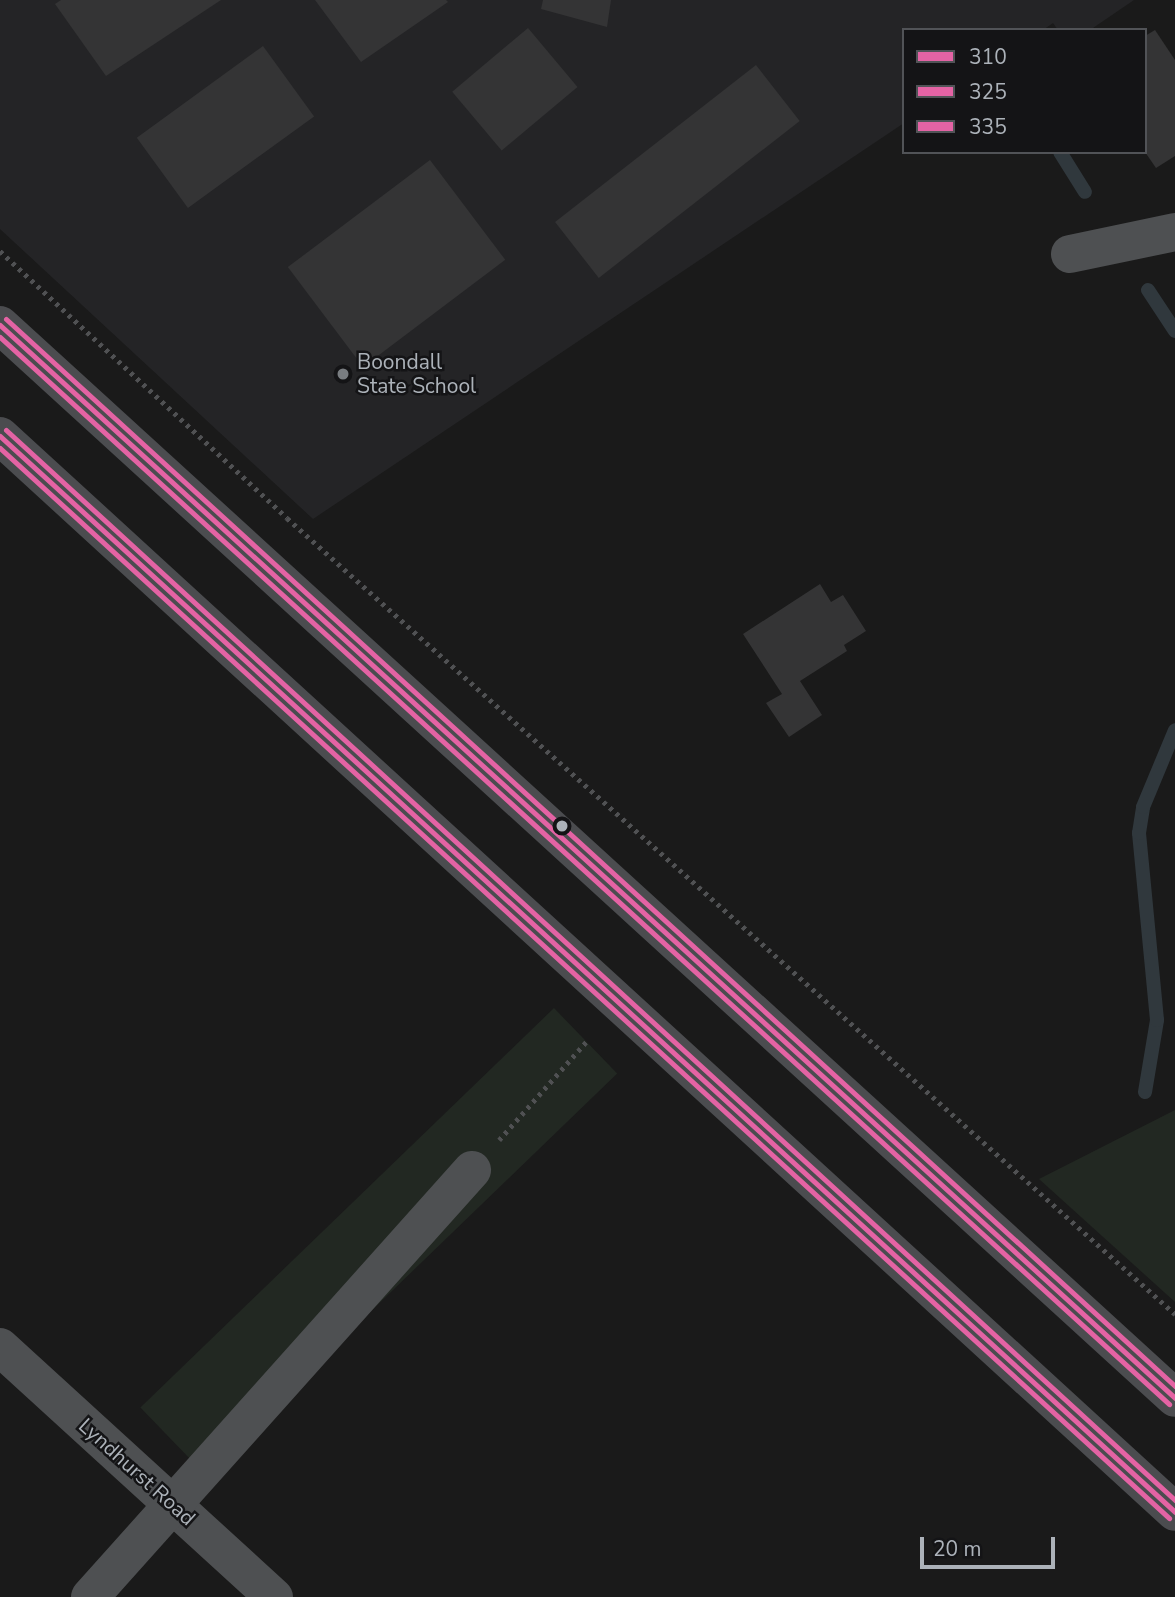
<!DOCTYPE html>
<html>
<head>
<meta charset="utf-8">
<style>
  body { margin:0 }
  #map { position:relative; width:1175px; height:1597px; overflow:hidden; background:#1a1a1a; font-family:"Nunito Sans",sans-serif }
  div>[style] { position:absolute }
  .built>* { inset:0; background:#242426 }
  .green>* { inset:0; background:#222822; transform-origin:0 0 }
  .stream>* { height:14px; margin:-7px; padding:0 7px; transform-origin:7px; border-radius:7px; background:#30383d }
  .building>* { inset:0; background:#343435; transform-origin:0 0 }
  .path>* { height:4.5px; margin-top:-2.25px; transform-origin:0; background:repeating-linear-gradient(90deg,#505153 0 3.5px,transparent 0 8.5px) }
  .street>* { height:38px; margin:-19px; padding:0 19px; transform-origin:19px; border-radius:19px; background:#4e5052 }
  .highway>* { height:38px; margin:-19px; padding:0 19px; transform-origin:19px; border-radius:19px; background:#4b4c4f }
  .bus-1>* { height:5px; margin:-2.5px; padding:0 2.5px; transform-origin:2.5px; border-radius:2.5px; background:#e463a4 }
  .bus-2>* { height:5px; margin:-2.5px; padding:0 2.5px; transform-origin:2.5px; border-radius:2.5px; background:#e463a4 }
  .bus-3>* { height:5px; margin:-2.5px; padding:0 2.5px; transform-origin:2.5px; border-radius:2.5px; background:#e463a4 }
  .dots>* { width:19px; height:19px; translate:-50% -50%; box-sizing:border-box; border:4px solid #141416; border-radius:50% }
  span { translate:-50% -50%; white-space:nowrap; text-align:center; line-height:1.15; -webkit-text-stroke:5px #141416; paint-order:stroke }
  .poi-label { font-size:21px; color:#acb2b9 }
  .left { translate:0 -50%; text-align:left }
  .street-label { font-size:21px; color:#acb2b9 }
  .legend { position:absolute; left:902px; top:28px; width:245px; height:126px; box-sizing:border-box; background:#141416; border:2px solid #515357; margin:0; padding:9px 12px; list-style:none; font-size:21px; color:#acb2b9 }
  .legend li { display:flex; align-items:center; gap:14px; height:35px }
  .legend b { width:35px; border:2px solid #515357 }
  .scale { position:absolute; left:920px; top:1537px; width:135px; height:32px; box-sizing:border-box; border:4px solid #acb2b9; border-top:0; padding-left:9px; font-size:21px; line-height:24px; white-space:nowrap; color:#acb2b9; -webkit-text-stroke:5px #141416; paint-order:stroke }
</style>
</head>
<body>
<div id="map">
  <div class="built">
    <div style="clip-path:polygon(0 0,1134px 0,1090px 30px,1058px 30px,1053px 23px,1043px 30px,904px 30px,904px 123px,313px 519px,0 229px)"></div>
  </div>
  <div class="green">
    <div style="left:554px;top:1008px;width:91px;height:575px;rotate:46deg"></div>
    <div style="clip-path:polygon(1175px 1110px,1175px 1302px,1039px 1179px)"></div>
  </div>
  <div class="stream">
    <div style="left:1060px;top:152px;width:47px;rotate:58deg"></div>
    <div style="left:1148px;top:290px;width:49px;rotate:56.6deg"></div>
    <div style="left:1145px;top:1092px;width:73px;rotate:-80.5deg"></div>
    <div style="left:1157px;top:1020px;width:188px;rotate:-95.5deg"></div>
    <div style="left:1139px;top:833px;width:26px;rotate:-81deg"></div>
    <div style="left:1143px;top:807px;width:83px;rotate:-67.4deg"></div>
  </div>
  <div class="building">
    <div style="clip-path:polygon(61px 0,221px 0,106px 76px,55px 4px)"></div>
    <div style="clip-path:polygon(315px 0,446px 0,448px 2px,361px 62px)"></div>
    <div style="clip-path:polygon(543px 0,611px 0,607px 27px,541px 9px)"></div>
    <div style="left:528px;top:28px;width:77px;height:99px;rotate:50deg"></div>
    <div style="clip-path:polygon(1155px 30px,1175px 60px,1175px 156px,1156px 168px,1145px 152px,1145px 36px)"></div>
    <div style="left:263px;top:46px;width:87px;height:156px;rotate:54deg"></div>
    <div style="left:756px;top:65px;width:71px;height:255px;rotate:52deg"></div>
    <div style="left:430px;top:160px;width:125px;height:178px;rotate:53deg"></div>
    <div style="clip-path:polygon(820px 584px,831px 602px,843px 595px,866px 631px,844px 645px,847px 651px,800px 681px,822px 715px,789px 737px,766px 703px,782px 694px,743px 634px)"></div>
  </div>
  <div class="path">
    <div style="left:0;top:251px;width:392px;rotate:42.9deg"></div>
    <div style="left:287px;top:518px;width:1193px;rotate:41.87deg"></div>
    <div style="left:499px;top:1140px;width:132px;rotate:-48.4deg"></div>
  </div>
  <div class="street">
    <div style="left:1070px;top:254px;width:107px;rotate:-11.8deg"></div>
    <div style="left:0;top:1347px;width:371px;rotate:42.4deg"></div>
    <div style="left:90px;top:1597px;width:573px;rotate:-48.18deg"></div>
  </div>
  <div class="highway">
    <div style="left:0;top:325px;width:1591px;rotate:42.4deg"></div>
    <div style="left:0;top:436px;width:1593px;rotate:42.48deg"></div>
  </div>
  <div class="bus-1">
    <div style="left:0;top:325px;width:1591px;rotate:42.4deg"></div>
    <div style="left:0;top:436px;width:1593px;rotate:42.48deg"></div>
  </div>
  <div class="bus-2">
    <div style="left:0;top:337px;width:1583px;rotate:42.39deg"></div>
    <div style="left:0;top:448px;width:1585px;rotate:42.47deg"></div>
  </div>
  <div class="bus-3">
    <div style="left:6px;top:319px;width:1583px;rotate:42.39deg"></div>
    <div style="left:6px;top:430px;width:1585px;rotate:42.47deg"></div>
  </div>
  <div class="dots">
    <div style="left:343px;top:374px;background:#797d81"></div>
    <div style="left:562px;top:826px;background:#acb2b9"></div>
  </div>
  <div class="poi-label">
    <span class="left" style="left:357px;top:374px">Boondall<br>State School</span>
  </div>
  <div class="street-label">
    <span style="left:137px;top:1472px;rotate:42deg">Lyndhurst Road</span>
  </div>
  <ul class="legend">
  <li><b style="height:9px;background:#e463a4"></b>310</li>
  <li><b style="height:9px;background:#e463a4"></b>325</li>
  <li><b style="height:9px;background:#e463a4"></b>335</li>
  </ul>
  <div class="scale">20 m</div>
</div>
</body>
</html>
